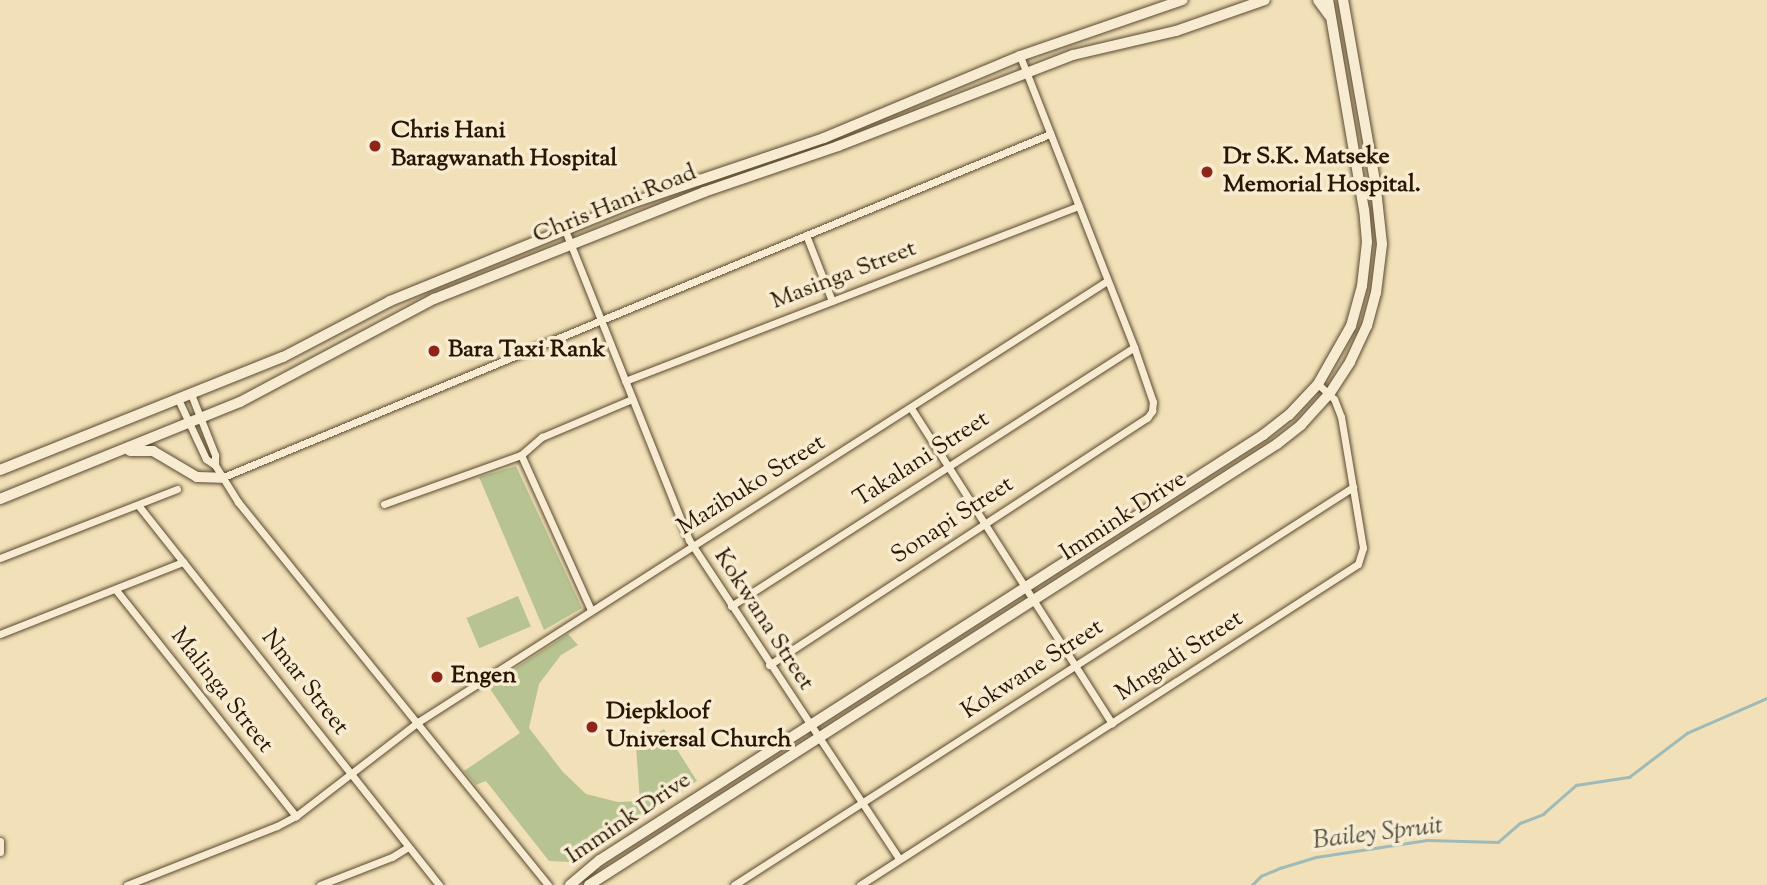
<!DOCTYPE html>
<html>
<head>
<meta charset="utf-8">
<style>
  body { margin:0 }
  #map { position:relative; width:1767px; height:885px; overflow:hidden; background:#f2e1b8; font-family:"Sorts Mill Goudy",serif }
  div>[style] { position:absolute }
  .green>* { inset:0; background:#b7c391; transform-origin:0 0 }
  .stream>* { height:2.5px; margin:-1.25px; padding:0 1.25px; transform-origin:1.25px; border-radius:1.25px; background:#9fbbb9 }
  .roads { filter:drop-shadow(0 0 2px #5a4930) drop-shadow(0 0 2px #5a4930) }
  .street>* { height:7px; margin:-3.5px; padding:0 3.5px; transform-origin:3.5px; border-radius:3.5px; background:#f7ecd1 }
  .secondary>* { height:10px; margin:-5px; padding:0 5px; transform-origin:5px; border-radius:5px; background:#f7ecd1 }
  .dots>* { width:19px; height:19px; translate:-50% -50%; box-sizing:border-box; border:4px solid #f7ecd1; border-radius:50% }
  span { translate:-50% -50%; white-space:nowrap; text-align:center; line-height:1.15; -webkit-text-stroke:7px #f7ecd1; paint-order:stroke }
  .poi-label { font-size:24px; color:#271602; font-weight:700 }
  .left { translate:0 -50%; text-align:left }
  .street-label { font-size:24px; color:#271602 }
  .water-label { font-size:26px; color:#515042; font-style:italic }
</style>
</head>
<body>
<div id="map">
  <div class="green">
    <div style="clip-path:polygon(516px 466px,582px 608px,544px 630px,479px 477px)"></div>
    <div style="left:518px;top:596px;width:33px;height:56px;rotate:67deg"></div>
    <div style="clip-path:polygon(568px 634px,578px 645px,561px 655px,539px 684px,529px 728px,563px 772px,586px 794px,618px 802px,640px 801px,636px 747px,664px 729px,697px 781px,570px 862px,549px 861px,486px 781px,476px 785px,464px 771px,520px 733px,488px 686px)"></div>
  </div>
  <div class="stream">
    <div style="left:1252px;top:885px;width:13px;rotate:-45deg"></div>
    <div style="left:1261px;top:876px;width:21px;rotate:-23deg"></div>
    <div style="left:1280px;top:868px;width:38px;rotate:-17deg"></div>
    <div style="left:1316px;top:857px;width:112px;rotate:-8.7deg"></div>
    <div style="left:1427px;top:840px;width:71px;rotate:1.6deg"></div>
    <div style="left:1498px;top:842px;width:29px;rotate:-41deg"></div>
    <div style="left:1520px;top:823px;width:25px;rotate:-21deg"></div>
    <div style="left:1543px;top:814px;width:44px;rotate:-41.3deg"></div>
    <div style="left:1576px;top:785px;width:54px;rotate:-8.6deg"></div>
    <div style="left:1629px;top:777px;width:73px;rotate:-37.2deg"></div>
    <div style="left:1687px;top:733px;width:87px;rotate:-23.6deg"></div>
  </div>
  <div class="roads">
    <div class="street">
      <div style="left:565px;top:230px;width:334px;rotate:68.2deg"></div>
      <div style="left:689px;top:540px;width:382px;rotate:56.6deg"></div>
      <div style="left:806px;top:235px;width:71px;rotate:68.5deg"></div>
      <div style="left:625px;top:381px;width:486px;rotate:-21.1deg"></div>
      <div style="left:191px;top:394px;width:66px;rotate:68.5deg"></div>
      <div style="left:215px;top:455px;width:10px;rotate:90deg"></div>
      <div style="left:215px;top:465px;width:44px;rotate:58.1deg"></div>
      <div style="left:238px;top:502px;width:493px;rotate:51deg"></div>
      <div style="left:178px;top:399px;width:66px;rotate:65deg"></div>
      <div style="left:206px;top:459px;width:11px;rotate:34deg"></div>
      <div style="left:911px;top:408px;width:374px;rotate:57.5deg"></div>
      <div style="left:521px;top:455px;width:170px;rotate:65.7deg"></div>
      <div style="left:221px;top:478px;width:898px;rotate:-22.54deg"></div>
      <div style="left:384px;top:504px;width:145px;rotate:-19.7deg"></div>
      <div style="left:521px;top:455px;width:28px;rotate:-41deg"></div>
      <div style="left:542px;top:437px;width:98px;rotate:-22.9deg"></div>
      <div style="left:138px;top:505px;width:485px;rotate:51.6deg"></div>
      <div style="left:0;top:558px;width:190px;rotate:-21.3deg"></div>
      <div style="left:116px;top:590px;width:289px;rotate:51.5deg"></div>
      <div style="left:731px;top:606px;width:479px;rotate:-32.7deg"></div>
      <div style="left:0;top:634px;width:197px;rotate:-21.5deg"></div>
      <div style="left:769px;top:665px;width:452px;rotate:-33.2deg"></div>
      <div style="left:1147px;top:418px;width:9px;rotate:-54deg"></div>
      <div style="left:1152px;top:411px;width:9px;rotate:-84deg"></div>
      <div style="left:1153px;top:402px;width:58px;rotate:-109.1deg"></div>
      <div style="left:1134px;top:347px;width:313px;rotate:-111.4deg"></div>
      <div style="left:0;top:841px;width:11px;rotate:90deg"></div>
      <div style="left:127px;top:885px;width:161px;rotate:-21.5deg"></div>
      <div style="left:277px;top:826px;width:21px;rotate:-28deg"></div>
      <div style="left:296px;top:816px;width:154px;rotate:-37.6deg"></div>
      <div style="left:418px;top:722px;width:818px;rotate:-32.62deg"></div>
      <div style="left:320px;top:885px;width:77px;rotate:-21.3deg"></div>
      <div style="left:392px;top:857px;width:19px;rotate:-32deg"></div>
      <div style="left:734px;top:885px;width:736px;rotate:-32.74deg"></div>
      <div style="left:860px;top:885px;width:592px;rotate:-32.8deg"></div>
      <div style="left:1358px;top:564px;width:17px;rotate:-73deg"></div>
      <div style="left:1363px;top:548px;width:133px;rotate:-99.5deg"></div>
      <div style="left:1341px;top:417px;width:19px;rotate:-111deg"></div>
      <div style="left:1334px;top:399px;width:22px;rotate:-137deg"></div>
    </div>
    <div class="secondary">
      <div style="left:1318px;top:0;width:19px;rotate:54deg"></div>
      <div style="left:130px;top:451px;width:23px"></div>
      <div style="left:153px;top:451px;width:51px;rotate:30.6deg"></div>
      <div style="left:197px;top:477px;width:24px;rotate:2deg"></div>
      <div style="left:0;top:470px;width:305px;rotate:-21.8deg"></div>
      <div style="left:283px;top:357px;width:121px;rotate:-27.6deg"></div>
      <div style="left:390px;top:301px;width:255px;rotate:-22.1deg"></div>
      <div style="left:626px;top:205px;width:209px;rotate:-18.7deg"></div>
      <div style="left:824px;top:138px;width:212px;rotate:-22.7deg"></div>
      <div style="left:1020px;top:56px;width:172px;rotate:-19deg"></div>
      <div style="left:0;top:499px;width:259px;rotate:-22deg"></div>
      <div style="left:240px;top:402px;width:220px;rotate:-28deg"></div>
      <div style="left:434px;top:299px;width:290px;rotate:-21.6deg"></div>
      <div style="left:704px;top:192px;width:142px;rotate:-18.9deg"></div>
      <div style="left:838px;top:146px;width:252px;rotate:-21.2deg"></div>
      <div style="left:1073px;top:55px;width:106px;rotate:-13.1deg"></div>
      <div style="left:1176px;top:31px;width:94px;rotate:-19.2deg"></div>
      <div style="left:570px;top:885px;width:39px;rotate:-40deg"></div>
      <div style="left:600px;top:860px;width:788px;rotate:-32.66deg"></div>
      <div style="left:1263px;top:435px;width:33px;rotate:-38deg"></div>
      <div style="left:1289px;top:415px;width:42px;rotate:-46.9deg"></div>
      <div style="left:1318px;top:384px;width:67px;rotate:-60.4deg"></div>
      <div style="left:1351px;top:326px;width:41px;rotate:-74.6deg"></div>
      <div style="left:1362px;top:286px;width:44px;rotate:-83.5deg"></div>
      <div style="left:1367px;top:242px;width:32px;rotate:-95deg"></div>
      <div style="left:1364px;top:210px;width:213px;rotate:-99.7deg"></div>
      <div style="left:589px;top:885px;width:817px;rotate:-32.66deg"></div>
      <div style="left:1277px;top:444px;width:31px;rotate:-38deg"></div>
      <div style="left:1301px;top:425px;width:43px;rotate:-47.8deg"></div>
      <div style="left:1330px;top:393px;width:37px;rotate:-57deg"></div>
      <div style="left:1350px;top:362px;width:40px;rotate:-65deg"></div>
      <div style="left:1367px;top:326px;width:34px;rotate:-75deg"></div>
      <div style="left:1376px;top:293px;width:49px;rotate:-83deg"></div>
      <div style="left:1382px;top:244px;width:63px;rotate:-96.3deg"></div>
      <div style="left:1375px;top:181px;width:184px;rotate:-100deg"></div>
    </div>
  </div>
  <div class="dots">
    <div style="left:375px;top:146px;background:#8f2418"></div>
    <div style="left:1207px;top:172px;background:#8f2418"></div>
    <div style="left:434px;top:351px;background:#8f2418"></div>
    <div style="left:437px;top:677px;background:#8f2418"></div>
    <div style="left:592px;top:727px;background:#8f2418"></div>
  </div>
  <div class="poi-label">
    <span class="left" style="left:391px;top:146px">Chris Hani<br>Baragwanath Hospital</span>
    <span class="left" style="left:1223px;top:172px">Dr S.K. Matseke<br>Memorial Hospital.</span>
    <span class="left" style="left:448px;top:351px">Bara Taxi Rank</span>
    <span class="left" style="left:451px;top:677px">Engen</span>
    <span class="left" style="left:606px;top:727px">Diepkloof<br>Universal Church</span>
  </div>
  <div class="street-label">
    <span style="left:615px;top:205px;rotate:-22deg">Chris Hani Road</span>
    <span style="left:844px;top:276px;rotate:-21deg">Masinga Street</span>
    <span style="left:922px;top:460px;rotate:-33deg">Takalani Street</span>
    <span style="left:752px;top:486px;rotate:-32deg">Mazibuko Street</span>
    <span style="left:1124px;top:517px;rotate:-33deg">Immink Drive</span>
    <span style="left:953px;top:521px;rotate:-33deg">Sonapi Street</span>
    <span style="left:763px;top:620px;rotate:57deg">Kokwana Street</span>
    <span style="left:1180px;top:657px;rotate:-33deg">Mngadi Street</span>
    <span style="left:1033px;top:670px;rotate:-33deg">Kokwane Street</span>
    <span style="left:304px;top:683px;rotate:52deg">Nmar Street</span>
    <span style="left:221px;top:691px;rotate:52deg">Malinga Street</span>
    <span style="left:629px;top:819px;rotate:-34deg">Immink Drive</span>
  </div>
  <div class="water-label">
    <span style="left:1378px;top:834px;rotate:-7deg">Bailey Spruit</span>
  </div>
</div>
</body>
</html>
